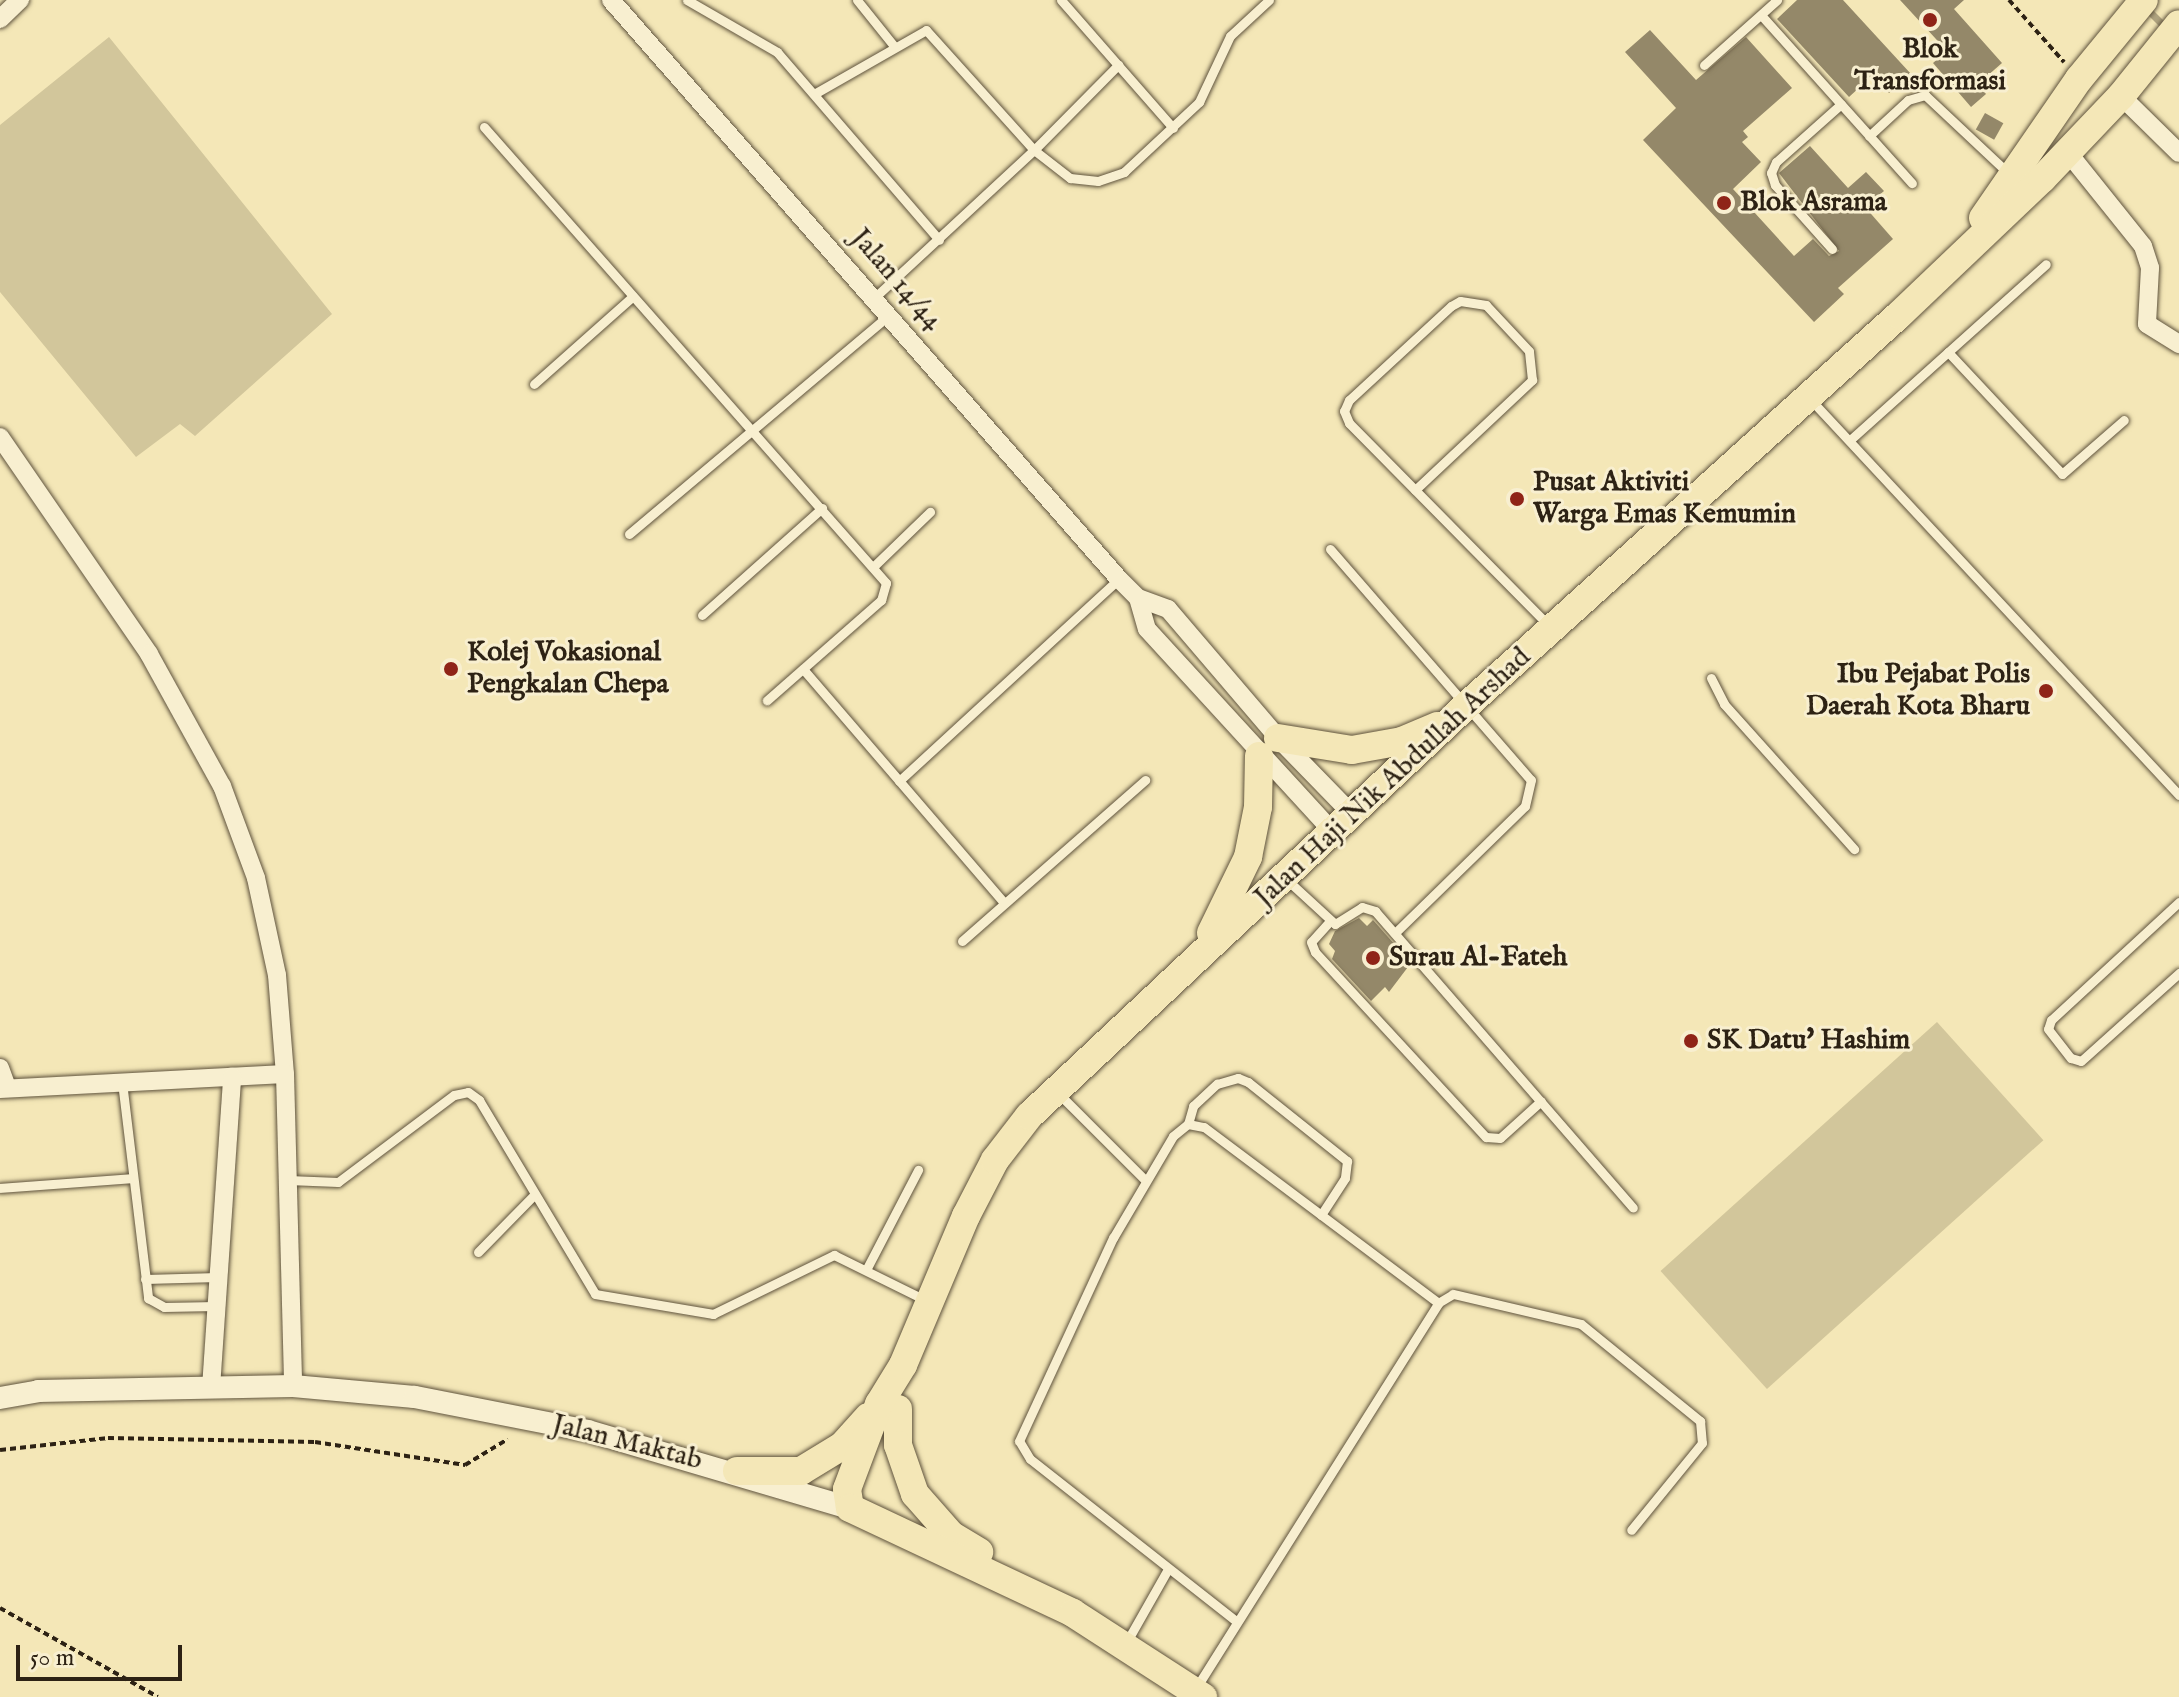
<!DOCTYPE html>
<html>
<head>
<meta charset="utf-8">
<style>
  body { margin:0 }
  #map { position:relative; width:2179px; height:1697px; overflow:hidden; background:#f4e7b7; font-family:"IM FELL English",serif }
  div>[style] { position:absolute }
  .green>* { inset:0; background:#d2c69b; transform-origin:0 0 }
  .stream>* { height:7px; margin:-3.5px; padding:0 3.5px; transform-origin:3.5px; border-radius:3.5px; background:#b0a480 }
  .building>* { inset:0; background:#948869; transform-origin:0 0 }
  .path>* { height:4px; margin-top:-2px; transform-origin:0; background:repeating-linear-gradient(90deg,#2d2214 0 6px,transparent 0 10px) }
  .roads { filter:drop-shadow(0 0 2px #5f533d) drop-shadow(0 0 2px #5f533d) }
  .service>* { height:9px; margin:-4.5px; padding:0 4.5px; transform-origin:4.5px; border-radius:4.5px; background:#f8efd0 }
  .minor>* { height:18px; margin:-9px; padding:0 9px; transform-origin:9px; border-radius:9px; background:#f8efd0 }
  .tertiary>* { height:22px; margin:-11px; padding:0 11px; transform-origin:11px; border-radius:11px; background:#f8efd0 }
  .primary>* { height:28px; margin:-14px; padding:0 14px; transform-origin:14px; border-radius:14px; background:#f4e7b7 }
  .dots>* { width:22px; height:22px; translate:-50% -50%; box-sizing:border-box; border:4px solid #f8efd0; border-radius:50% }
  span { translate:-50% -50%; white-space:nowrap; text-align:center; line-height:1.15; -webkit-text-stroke:6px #f8efd0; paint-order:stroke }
  .poi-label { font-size:28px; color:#2d2214; font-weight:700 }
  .left { translate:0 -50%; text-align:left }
  .right { translate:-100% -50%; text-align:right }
  .street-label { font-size:28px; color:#2d2214 }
  .scale { position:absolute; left:16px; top:1645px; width:166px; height:36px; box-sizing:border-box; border:4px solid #2d2214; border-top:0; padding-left:10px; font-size:24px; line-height:28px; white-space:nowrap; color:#2d2214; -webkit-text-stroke:6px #f8efd0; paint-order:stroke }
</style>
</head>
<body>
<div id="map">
  <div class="green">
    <div style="clip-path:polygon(109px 37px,332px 314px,195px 436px,180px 424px,136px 457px,0 292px,0 125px)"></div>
    <div style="left:1937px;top:1022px;width:159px;height:372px;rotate:48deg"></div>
  </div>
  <div class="stream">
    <div style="left:2145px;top:7px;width:31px;rotate:45deg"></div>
  </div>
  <div class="building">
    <div style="clip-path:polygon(1797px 0,1843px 0,1911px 74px,1889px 93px,1873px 75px,1849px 97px,1777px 19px)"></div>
    <div style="clip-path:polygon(1900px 0,1964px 0,1954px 9px,2002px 63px,1978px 84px,1986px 94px,1971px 107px,1933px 63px,1947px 51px)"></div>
    <div style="clip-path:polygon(1650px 30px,1696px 80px,1746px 37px,1792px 88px,1743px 131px,1748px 137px,1742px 142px,1761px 162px,1733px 189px,1794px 256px,1813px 239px,1829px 256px,1839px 251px,1779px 173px,1810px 146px,1848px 188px,1866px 172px,1884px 191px,1865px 207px,1893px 239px,1838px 288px,1844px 294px,1814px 322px,1643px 140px,1676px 108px,1625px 52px)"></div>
    <div style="left:1985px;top:113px;width:21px;height:19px;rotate:29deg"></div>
    <div style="clip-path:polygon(1359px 918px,1367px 926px,1373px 920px,1411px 963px,1389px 992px,1385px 987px,1371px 1001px,1332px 959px,1335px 951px,1329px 944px,1335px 931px)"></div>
  </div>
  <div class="path">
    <div style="left:2009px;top:0;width:83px;rotate:48.4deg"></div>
    <div style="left:0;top:1450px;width:109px;rotate:-6.3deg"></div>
    <div style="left:108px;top:1438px;width:207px;rotate:1.1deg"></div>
    <div style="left:315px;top:1442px;width:152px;rotate:8.7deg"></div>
    <div style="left:465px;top:1465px;width:50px;rotate:-31.2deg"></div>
    <div style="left:0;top:1608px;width:181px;rotate:29.4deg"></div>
  </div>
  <div class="roads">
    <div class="service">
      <div style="left:687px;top:0;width:104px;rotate:30deg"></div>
      <div style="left:777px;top:52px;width:248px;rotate:49.2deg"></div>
      <div style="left:857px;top:0;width:59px;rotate:51.2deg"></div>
      <div style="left:1061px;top:0;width:170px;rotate:48.8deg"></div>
      <div style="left:1761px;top:15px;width:226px;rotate:48.1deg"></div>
      <div style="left:1704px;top:65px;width:98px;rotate:-41.7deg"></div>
      <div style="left:814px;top:94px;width:129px;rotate:-29.7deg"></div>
      <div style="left:926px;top:30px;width:161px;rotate:48deg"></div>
      <div style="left:1034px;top:150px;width:120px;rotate:-45.3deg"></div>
      <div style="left:484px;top:127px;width:608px;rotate:48.6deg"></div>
      <div style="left:886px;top:583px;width:18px;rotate:106deg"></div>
      <div style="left:881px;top:600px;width:152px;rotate:138.7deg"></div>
      <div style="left:1869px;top:136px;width:53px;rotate:-42.7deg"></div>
      <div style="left:1908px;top:100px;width:18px;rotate:-16deg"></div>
      <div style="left:1925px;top:95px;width:114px;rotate:43.2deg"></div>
      <div style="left:1832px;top:249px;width:86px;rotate:-131.7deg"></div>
      <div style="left:1775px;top:185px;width:13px;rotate:-108deg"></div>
      <div style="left:1771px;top:173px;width:12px;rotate:-66deg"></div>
      <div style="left:1776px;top:162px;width:87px;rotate:-41.7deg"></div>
      <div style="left:874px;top:298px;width:218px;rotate:-42.8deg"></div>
      <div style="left:1034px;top:150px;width:46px;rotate:37.9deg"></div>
      <div style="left:1070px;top:178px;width:28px;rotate:6deg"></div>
      <div style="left:1098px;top:181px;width:28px;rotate:-19deg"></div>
      <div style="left:1124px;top:172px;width:103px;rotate:-43deg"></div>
      <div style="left:1199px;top:102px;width:73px;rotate:-64.8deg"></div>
      <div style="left:1230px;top:36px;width:53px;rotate:-42.7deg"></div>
      <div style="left:1948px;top:352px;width:167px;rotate:46.9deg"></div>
      <div style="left:2062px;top:474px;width:82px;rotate:-41.1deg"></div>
      <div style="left:534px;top:384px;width:132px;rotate:-41.6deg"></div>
      <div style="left:1811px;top:400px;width:540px;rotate:47.03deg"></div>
      <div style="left:1850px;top:440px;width:263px;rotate:-41.9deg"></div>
      <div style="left:1415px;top:490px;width:161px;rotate:-43.2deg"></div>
      <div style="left:1532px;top:380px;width:29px;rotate:-96deg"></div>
      <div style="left:1529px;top:351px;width:63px;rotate:-133.1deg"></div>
      <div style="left:1486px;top:305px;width:26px;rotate:-171deg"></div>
      <div style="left:1460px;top:301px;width:10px;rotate:151deg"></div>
      <div style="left:1451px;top:306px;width:139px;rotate:137.3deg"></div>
      <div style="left:1349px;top:400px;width:12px;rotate:114deg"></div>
      <div style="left:1344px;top:411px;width:13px;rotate:67deg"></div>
      <div style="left:1349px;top:423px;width:285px;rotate:45.4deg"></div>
      <div style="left:629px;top:534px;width:340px;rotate:-40.1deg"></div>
      <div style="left:1330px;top:549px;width:306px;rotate:49deg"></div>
      <div style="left:1531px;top:780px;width:27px;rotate:103deg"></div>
      <div style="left:1525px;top:806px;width:182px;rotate:135.7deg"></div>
      <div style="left:874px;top:566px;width:78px;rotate:-44deg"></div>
      <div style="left:702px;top:615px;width:161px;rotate:-41.7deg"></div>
      <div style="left:803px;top:669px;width:308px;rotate:49.3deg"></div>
      <div style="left:1711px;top:678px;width:29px;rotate:63deg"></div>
      <div style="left:1724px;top:704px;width:195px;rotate:48.1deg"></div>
      <div style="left:899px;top:781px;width:299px;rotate:-42.6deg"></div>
      <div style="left:1285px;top:878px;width:68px;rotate:42.6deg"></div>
      <div style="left:1335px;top:924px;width:32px;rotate:-32deg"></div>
      <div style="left:1362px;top:907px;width:14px;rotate:17deg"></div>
      <div style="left:1375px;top:911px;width:393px;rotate:49deg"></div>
      <div style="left:2179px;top:902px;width:174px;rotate:137.3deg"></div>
      <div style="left:2051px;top:1020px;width:9px;rotate:108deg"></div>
      <div style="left:2048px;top:1029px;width:37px;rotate:52deg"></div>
      <div style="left:2071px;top:1058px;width:10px;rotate:17deg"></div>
      <div style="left:2081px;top:1061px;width:132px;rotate:-41.9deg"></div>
      <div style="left:1330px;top:921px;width:28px;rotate:132deg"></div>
      <div style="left:1311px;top:942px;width:11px;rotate:68deg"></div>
      <div style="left:1315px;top:952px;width:252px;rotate:47.3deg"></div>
      <div style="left:1486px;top:1137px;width:14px;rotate:4deg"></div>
      <div style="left:1500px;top:1138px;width:55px;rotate:-42.1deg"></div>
      <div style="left:962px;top:941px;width:244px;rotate:-41.3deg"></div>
      <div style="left:122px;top:1082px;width:218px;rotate:83.1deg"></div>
      <div style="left:148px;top:1298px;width:18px;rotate:29deg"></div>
      <div style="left:164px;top:1307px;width:52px;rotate:-1.1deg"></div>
      <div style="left:1058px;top:1093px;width:124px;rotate:45deg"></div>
      <div style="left:1188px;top:1124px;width:19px;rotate:-74deg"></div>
      <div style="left:1193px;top:1106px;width:33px;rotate:-43deg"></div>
      <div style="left:1217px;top:1084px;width:22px;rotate:-16deg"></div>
      <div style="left:1238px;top:1078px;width:11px;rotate:22deg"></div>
      <div style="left:1248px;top:1082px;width:127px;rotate:38.6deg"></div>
      <div style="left:1347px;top:1161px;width:17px;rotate:97deg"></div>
      <div style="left:1345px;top:1178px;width:44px;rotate:123deg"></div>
      <div style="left:288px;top:1180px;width:50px;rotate:2.3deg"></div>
      <div style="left:338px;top:1182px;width:145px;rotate:-36.9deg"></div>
      <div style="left:454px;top:1095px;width:14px;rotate:-12deg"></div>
      <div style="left:468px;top:1092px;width:14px;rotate:36deg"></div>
      <div style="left:479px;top:1100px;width:226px;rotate:59.1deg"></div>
      <div style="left:595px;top:1294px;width:120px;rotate:9.6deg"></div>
      <div style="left:713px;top:1314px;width:135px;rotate:-26deg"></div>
      <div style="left:834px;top:1255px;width:104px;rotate:26.3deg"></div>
      <div style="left:0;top:1188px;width:133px;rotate:-4.3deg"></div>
      <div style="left:478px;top:1252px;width:80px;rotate:-45.5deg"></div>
      <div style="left:866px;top:1270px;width:113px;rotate:-62.5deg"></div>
      <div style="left:145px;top:1279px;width:73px;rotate:-1.6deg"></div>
      <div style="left:1236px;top:1621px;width:262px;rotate:-141.8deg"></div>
      <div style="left:1030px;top:1459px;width:21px;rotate:-121deg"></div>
      <div style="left:1019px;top:1441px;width:224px;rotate:-65.2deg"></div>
      <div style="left:1113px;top:1238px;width:118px;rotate:-59.5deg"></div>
      <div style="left:1173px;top:1136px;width:19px;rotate:-39deg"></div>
      <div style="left:1188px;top:1124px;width:16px;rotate:11deg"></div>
      <div style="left:1204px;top:1127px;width:293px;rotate:36.9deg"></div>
      <div style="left:1126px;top:1643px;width:85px;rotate:-60.4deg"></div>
      <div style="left:1196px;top:1688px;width:455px;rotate:-57.8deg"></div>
      <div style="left:1438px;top:1303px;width:17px;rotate:-31deg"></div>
      <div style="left:1453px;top:1294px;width:131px;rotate:13.2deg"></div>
      <div style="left:1581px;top:1324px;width:154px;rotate:39.2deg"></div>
      <div style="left:1700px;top:1421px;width:22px;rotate:85deg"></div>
      <div style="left:1702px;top:1443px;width:112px;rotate:129.2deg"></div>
    </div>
    <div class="minor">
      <div style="left:611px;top:0;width:770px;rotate:48.74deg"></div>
      <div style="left:1119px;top:579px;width:27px;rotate:45deg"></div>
      <div style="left:1138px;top:598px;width:32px;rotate:20deg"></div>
      <div style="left:1168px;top:609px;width:170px;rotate:49.5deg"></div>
      <div style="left:1278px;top:738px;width:107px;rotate:45.8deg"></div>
      <div style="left:0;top:19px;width:28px;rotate:-44deg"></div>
      <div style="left:2121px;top:96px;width:81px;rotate:44.5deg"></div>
      <div style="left:2066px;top:150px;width:123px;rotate:51.3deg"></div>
      <div style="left:2143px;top:246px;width:23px;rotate:72deg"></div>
      <div style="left:2150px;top:268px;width:56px;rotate:93.1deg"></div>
      <div style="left:2147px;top:324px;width:38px;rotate:32deg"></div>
      <div style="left:0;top:437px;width:263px;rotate:55.5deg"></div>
      <div style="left:149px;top:654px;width:151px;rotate:61.1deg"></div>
      <div style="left:222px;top:786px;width:98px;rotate:69.7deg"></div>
      <div style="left:256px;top:878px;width:99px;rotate:77.8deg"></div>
      <div style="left:277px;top:975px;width:99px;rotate:85.4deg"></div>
      <div style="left:285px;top:1074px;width:312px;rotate:88.5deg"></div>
      <div style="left:1138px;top:598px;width:32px;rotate:74deg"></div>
      <div style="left:1147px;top:629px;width:277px;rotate:47.5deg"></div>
      <div style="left:0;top:1068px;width:20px;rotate:70deg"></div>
      <div style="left:0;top:1089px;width:285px;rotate:-3deg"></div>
      <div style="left:211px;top:1388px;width:312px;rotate:-86.1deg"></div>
    </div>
    <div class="tertiary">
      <div style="left:0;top:1398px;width:39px;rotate:-10deg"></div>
      <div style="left:38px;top:1391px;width:255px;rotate:-1.1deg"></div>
      <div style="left:293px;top:1386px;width:122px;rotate:5.2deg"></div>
      <div style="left:415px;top:1397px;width:176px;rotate:11.1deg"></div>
      <div style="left:588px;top:1431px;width:273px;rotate:16.4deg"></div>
    </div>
    <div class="primary">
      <div style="left:1983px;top:218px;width:169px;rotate:-55.4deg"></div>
      <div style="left:2079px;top:79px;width:102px;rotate:-50.6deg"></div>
      <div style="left:1278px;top:738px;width:75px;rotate:9.2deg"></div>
      <div style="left:1352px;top:750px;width:51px;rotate:-10.2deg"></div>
      <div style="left:1402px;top:741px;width:38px;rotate:-23deg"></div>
      <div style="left:1211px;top:933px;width:85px;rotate:-64deg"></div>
      <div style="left:1248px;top:857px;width:51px;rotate:-78.7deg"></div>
      <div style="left:1258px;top:807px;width:51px;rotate:-88.9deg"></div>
      <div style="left:898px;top:1409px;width:36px;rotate:90deg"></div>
      <div style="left:898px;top:1445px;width:52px;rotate:70.9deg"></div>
      <div style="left:915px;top:1494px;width:55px;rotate:48.7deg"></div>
      <div style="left:951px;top:1535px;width:33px;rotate:31deg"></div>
      <div style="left:737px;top:1471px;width:64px"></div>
      <div style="left:801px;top:1471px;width:48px;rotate:-31.4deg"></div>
      <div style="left:842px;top:1446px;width:39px;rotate:-48deg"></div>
      <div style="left:850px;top:1508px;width:19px;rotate:-99deg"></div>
      <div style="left:847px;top:1489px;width:91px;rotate:-69.4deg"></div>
      <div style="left:879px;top:1404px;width:46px;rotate:-58.4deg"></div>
      <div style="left:903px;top:1365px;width:162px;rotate:-67.1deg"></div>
      <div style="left:966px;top:1216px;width:63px;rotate:-62.6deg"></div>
      <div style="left:995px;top:1160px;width:56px;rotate:-52.3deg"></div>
      <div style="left:1029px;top:1116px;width:601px;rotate:-43.18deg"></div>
      <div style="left:1467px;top:705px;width:582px;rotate:-42.08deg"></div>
      <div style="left:1899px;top:315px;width:197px;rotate:-43.6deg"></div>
      <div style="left:2042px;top:179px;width:115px;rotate:-46.4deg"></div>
      <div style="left:2121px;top:96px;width:92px;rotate:-51.1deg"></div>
      <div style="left:850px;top:1508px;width:246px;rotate:25.2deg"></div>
      <div style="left:1073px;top:1613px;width:155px;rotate:32.9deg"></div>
    </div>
  </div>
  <div class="dots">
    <div style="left:1930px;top:20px;background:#8f2418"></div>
    <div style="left:1724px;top:203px;background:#8f2418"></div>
    <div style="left:1517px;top:499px;background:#8f2418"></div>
    <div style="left:451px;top:669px;background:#8f2418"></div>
    <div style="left:2046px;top:691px;background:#8f2418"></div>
    <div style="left:1373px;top:958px;background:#8f2418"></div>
    <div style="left:1691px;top:1041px;background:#8f2418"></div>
  </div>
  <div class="poi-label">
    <span style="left:1930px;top:66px">Blok<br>Transformasi</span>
    <span class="left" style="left:1740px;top:203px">Blok Asrama</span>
    <span class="left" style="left:1533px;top:499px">Pusat Aktiviti<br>Warga Emas Kemumin</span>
    <span class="left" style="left:467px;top:669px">Kolej Vokasional<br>Pengkalan Chepa</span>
    <span class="right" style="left:2030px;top:691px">Ibu Pejabat Polis<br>Daerah Kota Bharu</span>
    <span class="left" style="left:1389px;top:958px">Surau Al-Fateh</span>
    <span class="left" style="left:1707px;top:1041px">SK Datu' Hashim</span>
  </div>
  <div class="street-label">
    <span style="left:896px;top:280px;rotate:49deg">Jalan 14/44</span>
    <span style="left:1393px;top:778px;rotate:-43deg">Jalan Haji Nik Abdullah Arshad</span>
    <span style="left:627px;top:1443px;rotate:14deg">Jalan Maktab</span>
  </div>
  <div class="scale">50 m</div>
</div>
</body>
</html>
